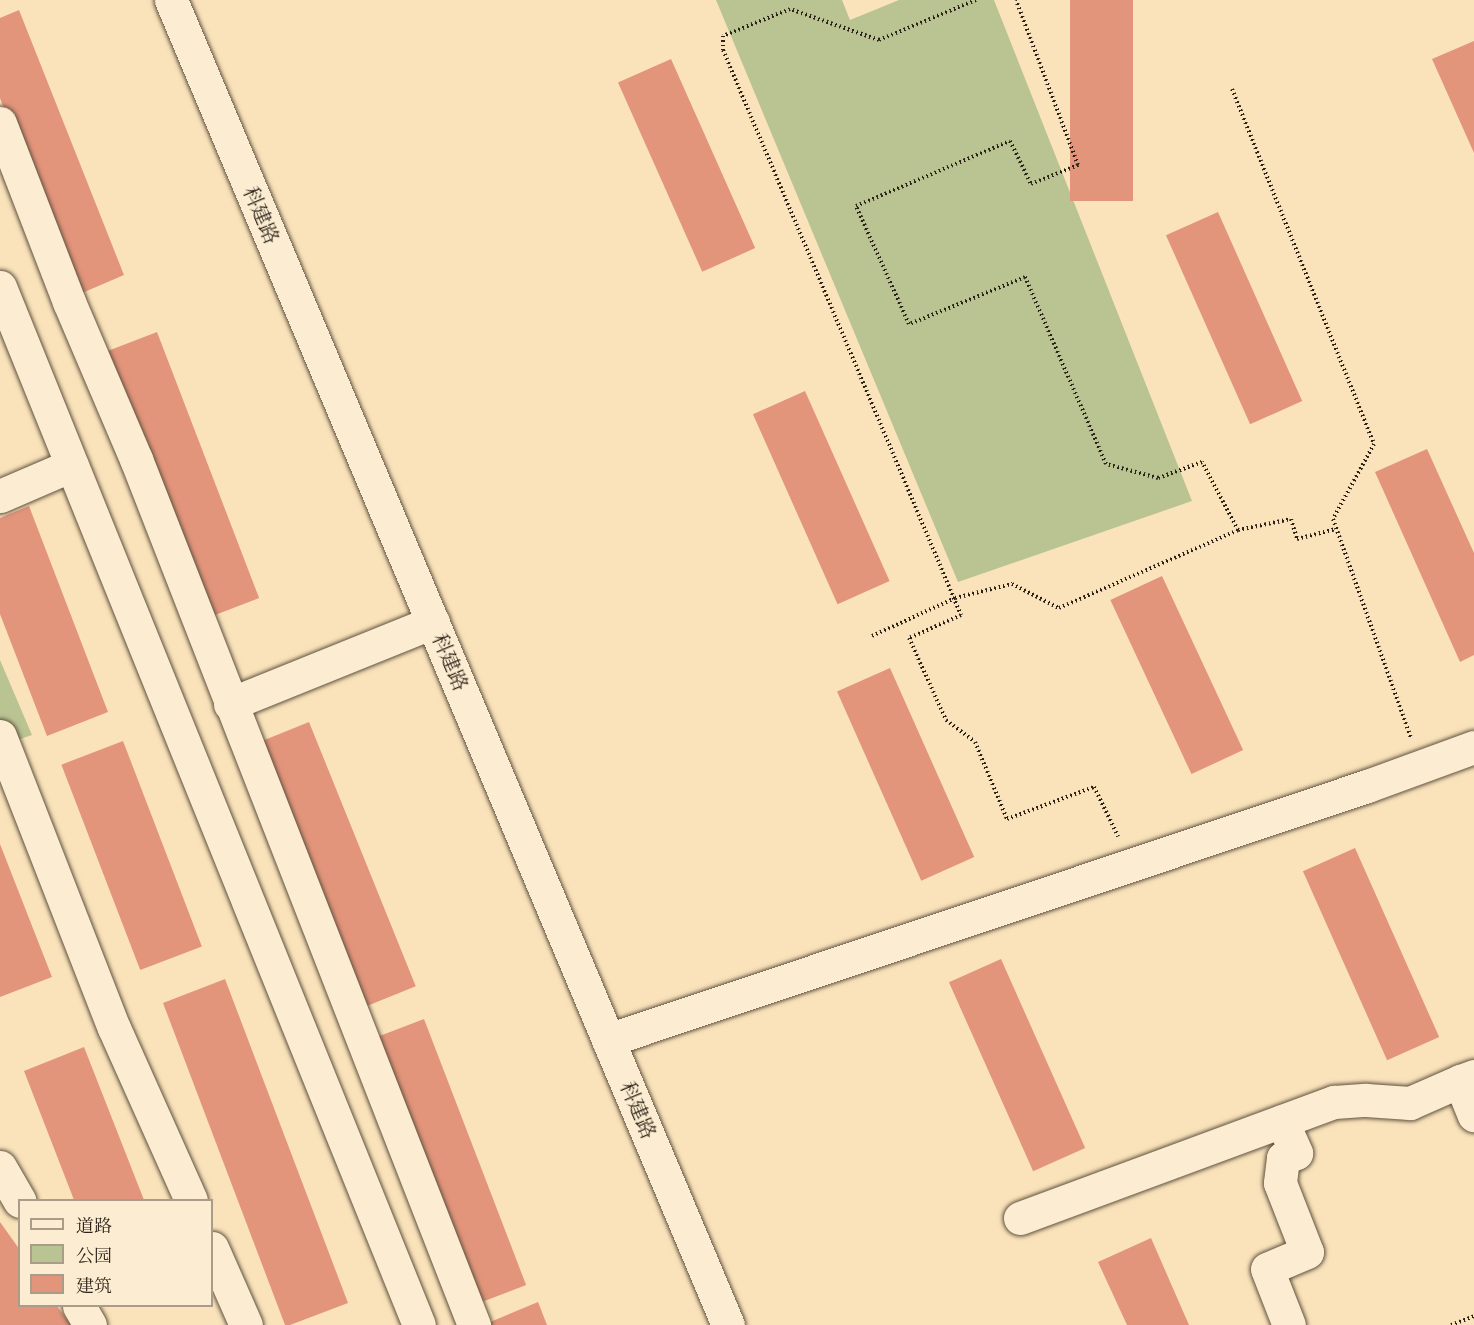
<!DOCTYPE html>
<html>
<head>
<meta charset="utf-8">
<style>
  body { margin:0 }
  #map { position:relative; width:1474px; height:1325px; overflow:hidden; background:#fae3ba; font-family:"IM FELL Double Pica","Noto Serif SC",serif }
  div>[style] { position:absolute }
  .green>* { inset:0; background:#bac493 }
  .building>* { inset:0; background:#e3957b; transform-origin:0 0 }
  .path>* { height:4px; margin-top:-2px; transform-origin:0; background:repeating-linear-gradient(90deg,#2c2218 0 1.5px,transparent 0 4.5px) }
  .roads { filter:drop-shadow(0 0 2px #605240) drop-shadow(0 0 2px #605240) }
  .street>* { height:33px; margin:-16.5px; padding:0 16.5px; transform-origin:16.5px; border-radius:16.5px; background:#fcedd2 }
  .secondary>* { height:33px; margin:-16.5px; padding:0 16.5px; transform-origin:16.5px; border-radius:16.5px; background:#fcedd2 }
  span { translate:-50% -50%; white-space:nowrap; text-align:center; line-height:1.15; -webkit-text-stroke:4.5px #fcedd2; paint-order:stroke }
  .street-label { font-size:20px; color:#2c2218 }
  .legend { position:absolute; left:18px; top:1199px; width:195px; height:108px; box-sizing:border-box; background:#fcedd2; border:2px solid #a99c88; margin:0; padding:8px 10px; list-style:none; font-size:18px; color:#2c2218 }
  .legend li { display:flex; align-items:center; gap:12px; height:30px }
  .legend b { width:30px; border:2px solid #a99c88 }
</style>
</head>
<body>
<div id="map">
  <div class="green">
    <div style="clip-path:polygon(716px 0,842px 0,850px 20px,899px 0,994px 0,1192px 501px,958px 582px)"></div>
    <div style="clip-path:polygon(0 660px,32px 735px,0 746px)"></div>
  </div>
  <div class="building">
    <div style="left:1070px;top:0;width:63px;height:201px"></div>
    <div style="clip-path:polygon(19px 10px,124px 275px,75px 296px,0 98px,0 18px)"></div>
    <div style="clip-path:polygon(1474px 41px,1474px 153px,1432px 59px)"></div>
    <div style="left:671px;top:59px;width:207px;height:58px;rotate:66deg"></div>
    <div style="left:1218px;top:212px;width:207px;height:57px;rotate:66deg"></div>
    <div style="left:157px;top:332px;width:285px;height:59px;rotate:69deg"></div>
    <div style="left:805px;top:391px;width:208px;height:57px;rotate:66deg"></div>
    <div style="clip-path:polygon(1427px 449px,1474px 553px,1474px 655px,1460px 662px,1375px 472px)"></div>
    <div style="clip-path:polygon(29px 506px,108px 712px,47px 736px,0 614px,0 518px)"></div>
    <div style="left:1162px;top:576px;width:192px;height:57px;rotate:65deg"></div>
    <div style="left:890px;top:668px;width:207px;height:58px;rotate:66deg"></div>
    <div style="left:309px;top:722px;width:285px;height:58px;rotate:68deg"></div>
    <div style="left:123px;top:741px;width:220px;height:66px;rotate:69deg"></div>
    <div style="clip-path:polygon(0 844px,52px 977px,0 997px)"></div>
    <div style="left:1355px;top:848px;width:207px;height:57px;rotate:66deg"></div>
    <div style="left:1001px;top:959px;width:207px;height:57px;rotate:66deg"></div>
    <div style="clip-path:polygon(225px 979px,348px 1303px,290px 1325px,285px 1325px,163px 1003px)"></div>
    <div style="left:424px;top:1019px;width:285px;height:58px;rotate:69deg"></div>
    <div style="clip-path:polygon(84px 1047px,144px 1200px,74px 1200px,24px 1071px)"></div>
    <div style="clip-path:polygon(0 1222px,20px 1250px,20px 1306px,57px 1306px,71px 1325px,0 1325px)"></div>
    <div style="clip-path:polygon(1151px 1238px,1189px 1325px,1127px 1325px,1098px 1262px)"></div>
    <div style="clip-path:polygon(538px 1302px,547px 1325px,483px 1325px)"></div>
  </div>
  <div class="path">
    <div style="left:976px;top:0;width:105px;rotate:157.6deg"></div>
    <div style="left:879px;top:40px;width:94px;rotate:-160.8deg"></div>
    <div style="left:790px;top:9px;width:72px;rotate:158.1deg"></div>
    <div style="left:723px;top:36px;width:14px;rotate:90deg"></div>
    <div style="left:723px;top:50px;width:613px;rotate:67.16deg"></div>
    <div style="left:961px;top:615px;width:57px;rotate:156.1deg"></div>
    <div style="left:909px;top:638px;width:90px;rotate:65.7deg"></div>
    <div style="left:946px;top:720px;width:36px;rotate:37deg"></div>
    <div style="left:975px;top:742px;width:83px;rotate:67.4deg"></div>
    <div style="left:1007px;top:819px;width:93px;rotate:-20.2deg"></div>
    <div style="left:1094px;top:787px;width:55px;rotate:63.9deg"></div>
    <div style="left:1232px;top:89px;width:382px;rotate:68.2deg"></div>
    <div style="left:1374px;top:444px;width:85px;rotate:118.7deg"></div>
    <div style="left:1333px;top:519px;width:232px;rotate:70.4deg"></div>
    <div style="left:1238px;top:530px;width:54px;rotate:-11.7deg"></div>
    <div style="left:1291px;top:519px;width:21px;rotate:73deg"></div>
    <div style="left:1297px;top:539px;width:40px;rotate:-14.4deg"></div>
    <div style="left:872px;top:636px;width:91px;rotate:-24.6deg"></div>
    <div style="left:955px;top:598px;width:59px;rotate:-13.8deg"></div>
    <div style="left:1012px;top:584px;width:53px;rotate:27.1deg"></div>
    <div style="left:1059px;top:608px;width:195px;rotate:-23.5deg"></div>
    <div style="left:1238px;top:530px;width:77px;rotate:-117.9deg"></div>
    <div style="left:1202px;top:462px;width:47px;rotate:160deg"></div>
    <div style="left:1158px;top:478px;width:54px;rotate:-164.9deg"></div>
    <div style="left:1106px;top:464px;width:204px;rotate:-113.4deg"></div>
    <div style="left:1025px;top:277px;width:125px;rotate:157.9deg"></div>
    <div style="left:909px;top:324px;width:129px;rotate:-114.2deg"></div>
    <div style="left:856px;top:206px;width:167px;rotate:-22.9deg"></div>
    <div style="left:1010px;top:141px;width:48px;rotate:64deg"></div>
    <div style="left:1031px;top:184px;width:51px;rotate:-22deg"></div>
    <div style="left:1078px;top:165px;width:176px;rotate:-110.6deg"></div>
    <div style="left:1451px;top:1325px;width:25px;rotate:-21deg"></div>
  </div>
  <div class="roads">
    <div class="street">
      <div style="left:0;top:123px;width:192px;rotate:68.9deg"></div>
      <div style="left:69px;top:302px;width:171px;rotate:66.9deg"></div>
      <div style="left:136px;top:459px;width:930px;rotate:68.68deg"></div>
      <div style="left:0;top:287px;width:1119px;rotate:68.02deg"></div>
      <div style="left:0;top:496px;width:78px;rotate:-23.3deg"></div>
      <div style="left:230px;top:704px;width:219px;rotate:-22deg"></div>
      <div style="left:0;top:736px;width:313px;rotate:68.7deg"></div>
      <div style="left:114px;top:1028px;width:188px;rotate:65.9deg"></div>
      <div style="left:608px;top:1040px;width:800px;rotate:-18.5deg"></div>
      <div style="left:1367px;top:786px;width:114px;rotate:-20deg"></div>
      <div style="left:1474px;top:1076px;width:15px;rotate:160deg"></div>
      <div style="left:1460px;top:1081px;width:37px;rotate:68deg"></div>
      <div style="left:1282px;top:1121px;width:35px;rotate:66deg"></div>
      <div style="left:1296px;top:1153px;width:14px;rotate:159deg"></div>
      <div style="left:1283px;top:1158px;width:25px;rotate:97deg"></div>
      <div style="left:1280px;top:1183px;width:74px;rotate:68.6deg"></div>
      <div style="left:1307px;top:1252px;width:43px;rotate:157deg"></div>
      <div style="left:1267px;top:1269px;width:60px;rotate:68.6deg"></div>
      <div style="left:0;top:1167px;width:39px;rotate:60deg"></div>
      <div style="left:1020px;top:1218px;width:335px;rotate:-20.3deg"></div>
      <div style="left:1334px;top:1102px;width:32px;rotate:-4deg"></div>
      <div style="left:1366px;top:1100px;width:44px;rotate:3.9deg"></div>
      <div style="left:1410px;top:1103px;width:55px;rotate:-23.7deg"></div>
      <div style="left:212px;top:1248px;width:84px;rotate:66.2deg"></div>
      <div style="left:79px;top:1306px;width:22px;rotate:60deg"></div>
    </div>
    <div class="secondary">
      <div style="left:171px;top:0;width:1437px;rotate:67.2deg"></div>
    </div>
  </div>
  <div class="street-label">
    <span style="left:261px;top:215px;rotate:67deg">科建路</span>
    <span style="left:450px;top:662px;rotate:67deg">科建路</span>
    <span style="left:638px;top:1110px;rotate:67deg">科建路</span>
  </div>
  <ul class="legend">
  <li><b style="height:8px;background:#fcedd2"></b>道路</li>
  <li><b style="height:16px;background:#bac493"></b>公园</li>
  <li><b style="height:16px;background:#e3957b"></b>建筑</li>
  </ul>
</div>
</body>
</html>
